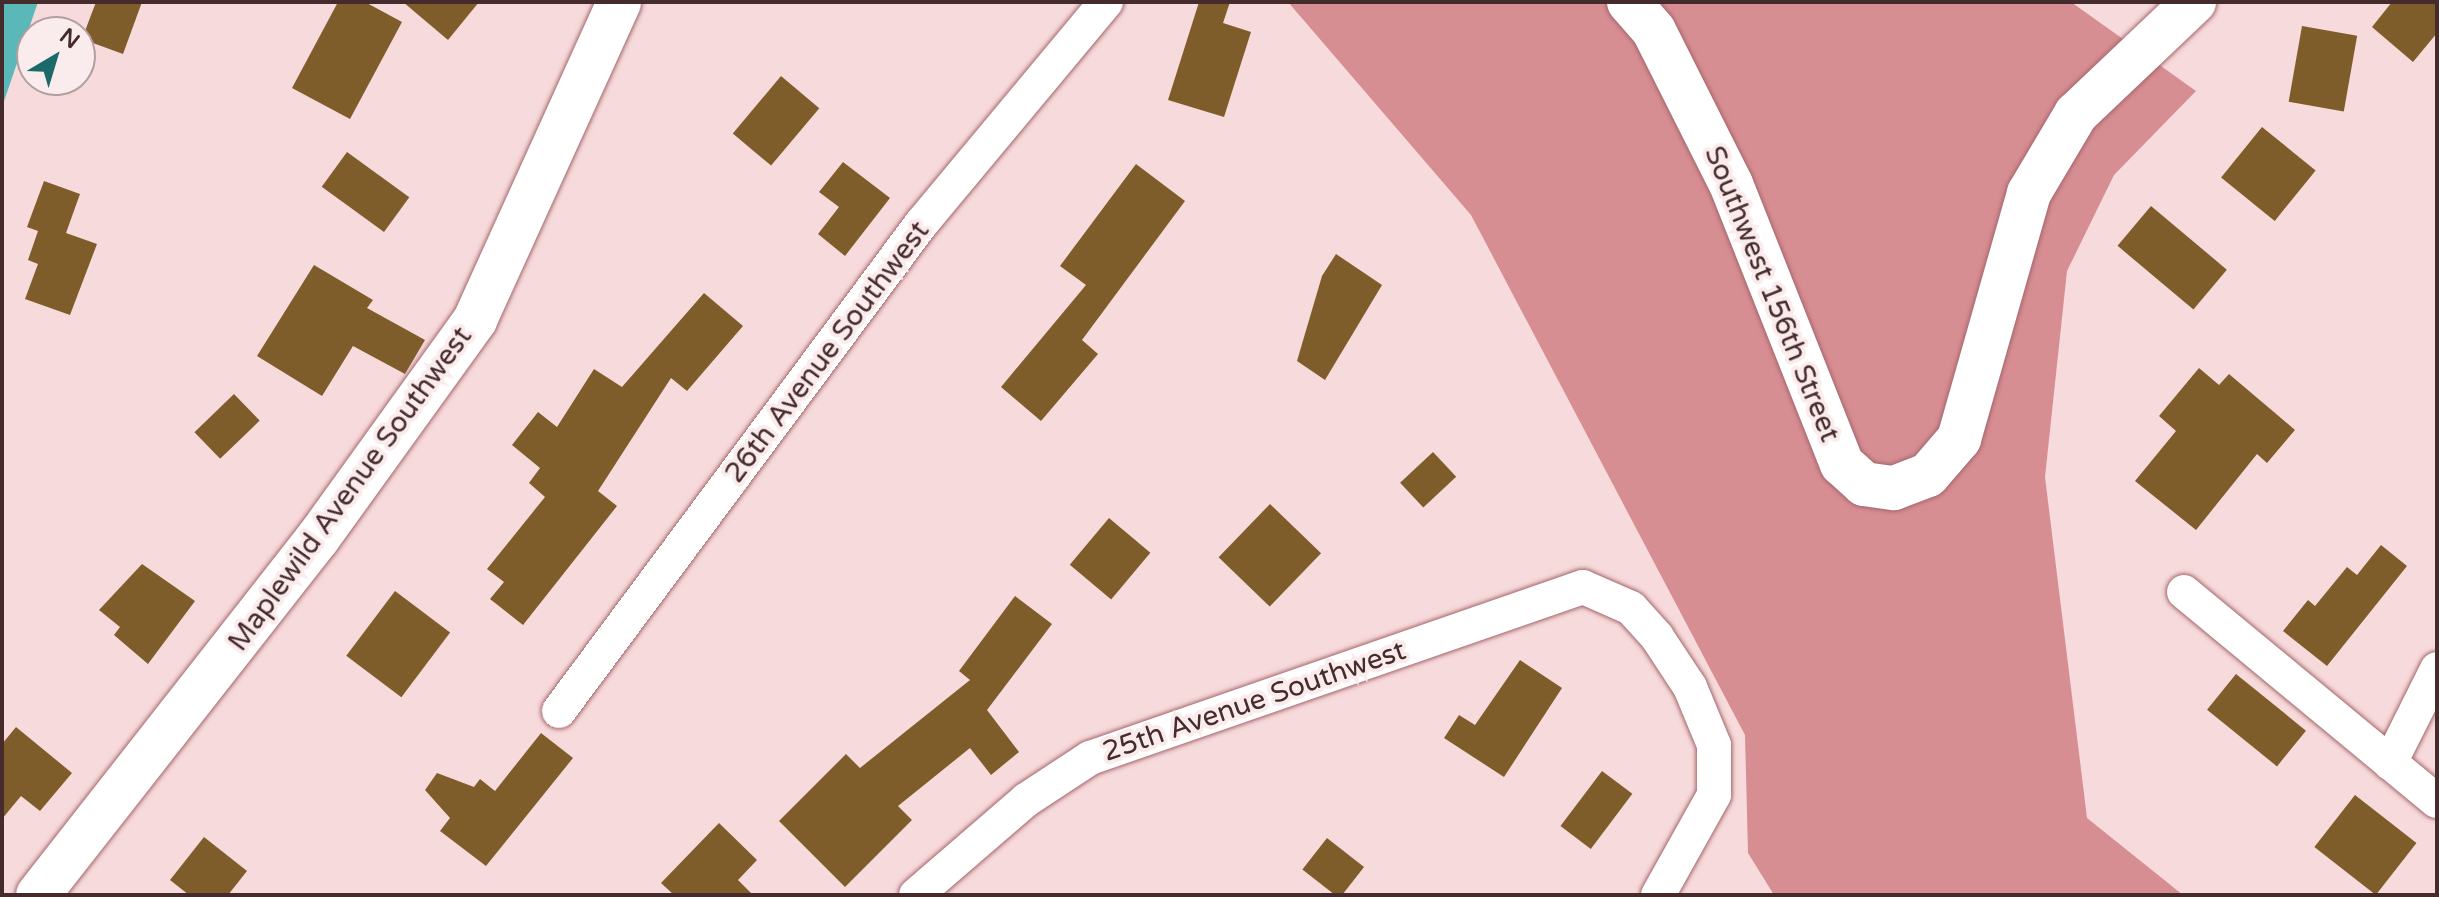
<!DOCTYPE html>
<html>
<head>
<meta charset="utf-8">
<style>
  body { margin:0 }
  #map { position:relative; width:2439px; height:897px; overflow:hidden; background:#f7dadb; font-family:"Varela Round",sans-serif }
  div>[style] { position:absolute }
  .forest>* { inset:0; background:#d78e93 }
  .water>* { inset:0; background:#5ab9b8 }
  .building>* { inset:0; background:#7f5d2b; transform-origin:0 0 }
  .roads { filter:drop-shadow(0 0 2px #a4666b) drop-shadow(0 0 2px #a4666b) }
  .street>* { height:34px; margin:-17px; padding:0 17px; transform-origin:17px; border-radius:17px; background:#fff }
  .secondary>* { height:44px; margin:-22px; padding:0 22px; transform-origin:22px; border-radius:22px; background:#fff }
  span { translate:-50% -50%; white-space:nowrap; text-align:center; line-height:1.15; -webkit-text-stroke:8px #faebec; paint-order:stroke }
  .street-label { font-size:28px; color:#462b2d }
  .frame { position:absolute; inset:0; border:4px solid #462b2d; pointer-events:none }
  .north { position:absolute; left:16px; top:16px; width:80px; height:80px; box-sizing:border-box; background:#faebec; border:2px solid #b29ea0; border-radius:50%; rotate:38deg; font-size:22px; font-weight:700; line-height:32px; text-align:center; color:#462b2d }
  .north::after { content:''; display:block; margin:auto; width:28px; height:36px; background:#1c6969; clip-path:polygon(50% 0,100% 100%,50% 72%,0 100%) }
</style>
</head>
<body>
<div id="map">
  <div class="forest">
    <div style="clip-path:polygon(1288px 2px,2071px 2px,2196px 91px,2114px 175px,2067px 271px,2045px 477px,2087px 818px,2183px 895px,1774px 895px,1748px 853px,1745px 735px,1471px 215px)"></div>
  </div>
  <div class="water">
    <div style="clip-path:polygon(2px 2px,38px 2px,2px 107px)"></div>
  </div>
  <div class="building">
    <div style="clip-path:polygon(96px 2px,142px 2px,123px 54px,82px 39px)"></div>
    <div style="clip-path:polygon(338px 2px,365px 2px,402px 22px,350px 119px,292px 88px)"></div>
    <div style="clip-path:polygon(403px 2px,479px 2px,448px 40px)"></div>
    <div style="clip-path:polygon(1199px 2px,1230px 2px,1223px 23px,1251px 32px,1224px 117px,1168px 100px)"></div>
    <div style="clip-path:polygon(2392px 2px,2437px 2px,2437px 33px,2413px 62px,2372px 27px)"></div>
    <div style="left:2302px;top:26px;width:56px;height:77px;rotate:10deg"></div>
    <div style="left:781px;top:76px;width:50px;height:75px;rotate:40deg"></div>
    <div style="left:2262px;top:127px;width:69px;height:65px;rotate:39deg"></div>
    <div style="left:347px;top:152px;width:77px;height:43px;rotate:36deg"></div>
    <div style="clip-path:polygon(843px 162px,890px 198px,845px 256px,818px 234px,839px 207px,819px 192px)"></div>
    <div style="clip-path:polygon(1136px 164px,1185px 201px,1082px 340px,1098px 354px,1041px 421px,1001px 387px,1086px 285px,1060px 266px)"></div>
    <div style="clip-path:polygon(44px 181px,80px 194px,66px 233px,97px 244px,70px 315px,25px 299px,38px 264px,28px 260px,38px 231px,27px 227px)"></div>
    <div style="left:2151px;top:206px;width:99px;height:52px;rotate:40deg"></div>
    <div style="clip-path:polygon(1336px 254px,1382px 285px,1325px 380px,1297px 361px,1322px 276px)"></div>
    <div style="clip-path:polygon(314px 265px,373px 300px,367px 308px,425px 340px,405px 374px,353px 346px,322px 396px,257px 356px)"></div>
    <div style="clip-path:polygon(704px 293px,743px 326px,687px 391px,671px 378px,598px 491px,617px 506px,523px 625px,490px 599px,504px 582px,487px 569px,545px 497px,529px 483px,540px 468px,512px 445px,538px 412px,557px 427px,594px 369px,622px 387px)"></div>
    <div style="clip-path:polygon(2199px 368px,2219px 385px,2229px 374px,2295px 430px,2267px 463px,2257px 454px,2196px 530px,2135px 481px,2176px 431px,2159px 416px)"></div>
    <div style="left:234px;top:394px;width:37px;height:55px;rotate:46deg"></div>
    <div style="left:1433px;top:452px;width:34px;height:45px;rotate:47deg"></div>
    <div style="left:1270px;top:504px;width:71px;height:74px;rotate:44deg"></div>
    <div style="left:1109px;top:518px;width:54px;height:61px;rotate:40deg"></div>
    <div style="clip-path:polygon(2381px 545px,2407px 566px,2327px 666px,2283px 631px,2308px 600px,2315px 606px,2347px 567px,2357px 575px)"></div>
    <div style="clip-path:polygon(142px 564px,195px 601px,148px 664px,114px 635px,120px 627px,99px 610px)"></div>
    <div style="left:395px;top:591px;width:69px;height:81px;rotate:37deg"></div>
    <div style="clip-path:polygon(1015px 596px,1052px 624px,987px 710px,1019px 752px,991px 775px,970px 748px,898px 806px,912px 820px,845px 887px,779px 821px,846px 754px,860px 768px,970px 680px,959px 671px)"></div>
    <div style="clip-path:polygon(1520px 660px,1562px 688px,1504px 777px,1444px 738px,1459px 715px,1475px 725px)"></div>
    <div style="left:2236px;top:674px;width:90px;height:46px;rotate:39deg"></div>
    <div style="clip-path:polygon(16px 727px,72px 773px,40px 811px,21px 796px,2px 819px,2px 744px)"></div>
    <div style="clip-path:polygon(541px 733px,573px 758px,486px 866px,440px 831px,450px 818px,425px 790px,437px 773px,474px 787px,480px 779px,495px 791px)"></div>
    <div style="left:1602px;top:771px;width:38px;height:69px;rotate:37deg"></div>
    <div style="left:2355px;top:795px;width:78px;height:66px;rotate:38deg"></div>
    <div style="clip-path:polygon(719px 823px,757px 860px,738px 880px,753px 895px,674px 895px,661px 883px)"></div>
    <div style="clip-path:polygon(204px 837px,247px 871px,228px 895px,189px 895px,170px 880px)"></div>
    <div style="left:1327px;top:838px;width:47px;height:40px;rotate:38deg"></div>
  </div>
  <div class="roads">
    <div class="street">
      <div style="left:2184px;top:592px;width:328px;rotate:39.6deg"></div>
      <div style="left:559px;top:711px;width:607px;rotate:-53.38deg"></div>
      <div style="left:921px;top:224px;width:289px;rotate:-50.2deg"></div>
      <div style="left:2390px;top:763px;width:105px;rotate:-63.4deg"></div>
      <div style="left:916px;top:895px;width:145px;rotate:-40.8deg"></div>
      <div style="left:1026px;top:800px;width:77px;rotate:-33.3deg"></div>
      <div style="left:1090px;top:758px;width:522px;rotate:-19.13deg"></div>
      <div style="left:1583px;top:587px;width:52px;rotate:23.6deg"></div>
      <div style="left:1631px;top:608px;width:39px;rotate:48deg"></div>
      <div style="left:1657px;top:637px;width:60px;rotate:56.6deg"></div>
      <div style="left:1690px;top:687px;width:63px;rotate:67.5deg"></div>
      <div style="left:1714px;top:745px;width:50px;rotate:90deg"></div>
      <div style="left:1714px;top:795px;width:115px;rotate:119.2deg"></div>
    </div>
    <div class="secondary">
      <div style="left:1629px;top:2px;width:38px;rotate:49deg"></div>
      <div style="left:1654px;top:31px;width:171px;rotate:63.3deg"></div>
      <div style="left:1731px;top:184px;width:301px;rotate:68.4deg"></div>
      <div style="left:1842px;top:464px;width:30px;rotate:42deg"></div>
      <div style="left:1864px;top:484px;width:30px;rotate:8deg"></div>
      <div style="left:1894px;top:488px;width:36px;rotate:-21deg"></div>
      <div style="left:1928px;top:475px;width:48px;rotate:-49.3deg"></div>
      <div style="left:1959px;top:439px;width:256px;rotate:-74.1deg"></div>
      <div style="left:2029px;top:193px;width:92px;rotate:-59.3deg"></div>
      <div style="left:2076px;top:114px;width:163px;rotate:-43.5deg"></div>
      <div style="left:38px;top:895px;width:454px;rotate:-51.9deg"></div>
      <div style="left:318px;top:538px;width:269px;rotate:-54.2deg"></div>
      <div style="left:475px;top:320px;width:349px;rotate:-65.6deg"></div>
    </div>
  </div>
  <div class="street-label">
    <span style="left:1772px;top:294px;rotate:68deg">Southwest 156th Street</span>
    <span style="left:827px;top:352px;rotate:-53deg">26th Avenue Southwest</span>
    <span style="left:350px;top:489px;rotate:-54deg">Maplewild Avenue Southwest</span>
    <span style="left:1254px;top:701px;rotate:-19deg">25th Avenue Southwest</span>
  </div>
  <div class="frame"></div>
  <div class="north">N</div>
</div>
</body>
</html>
